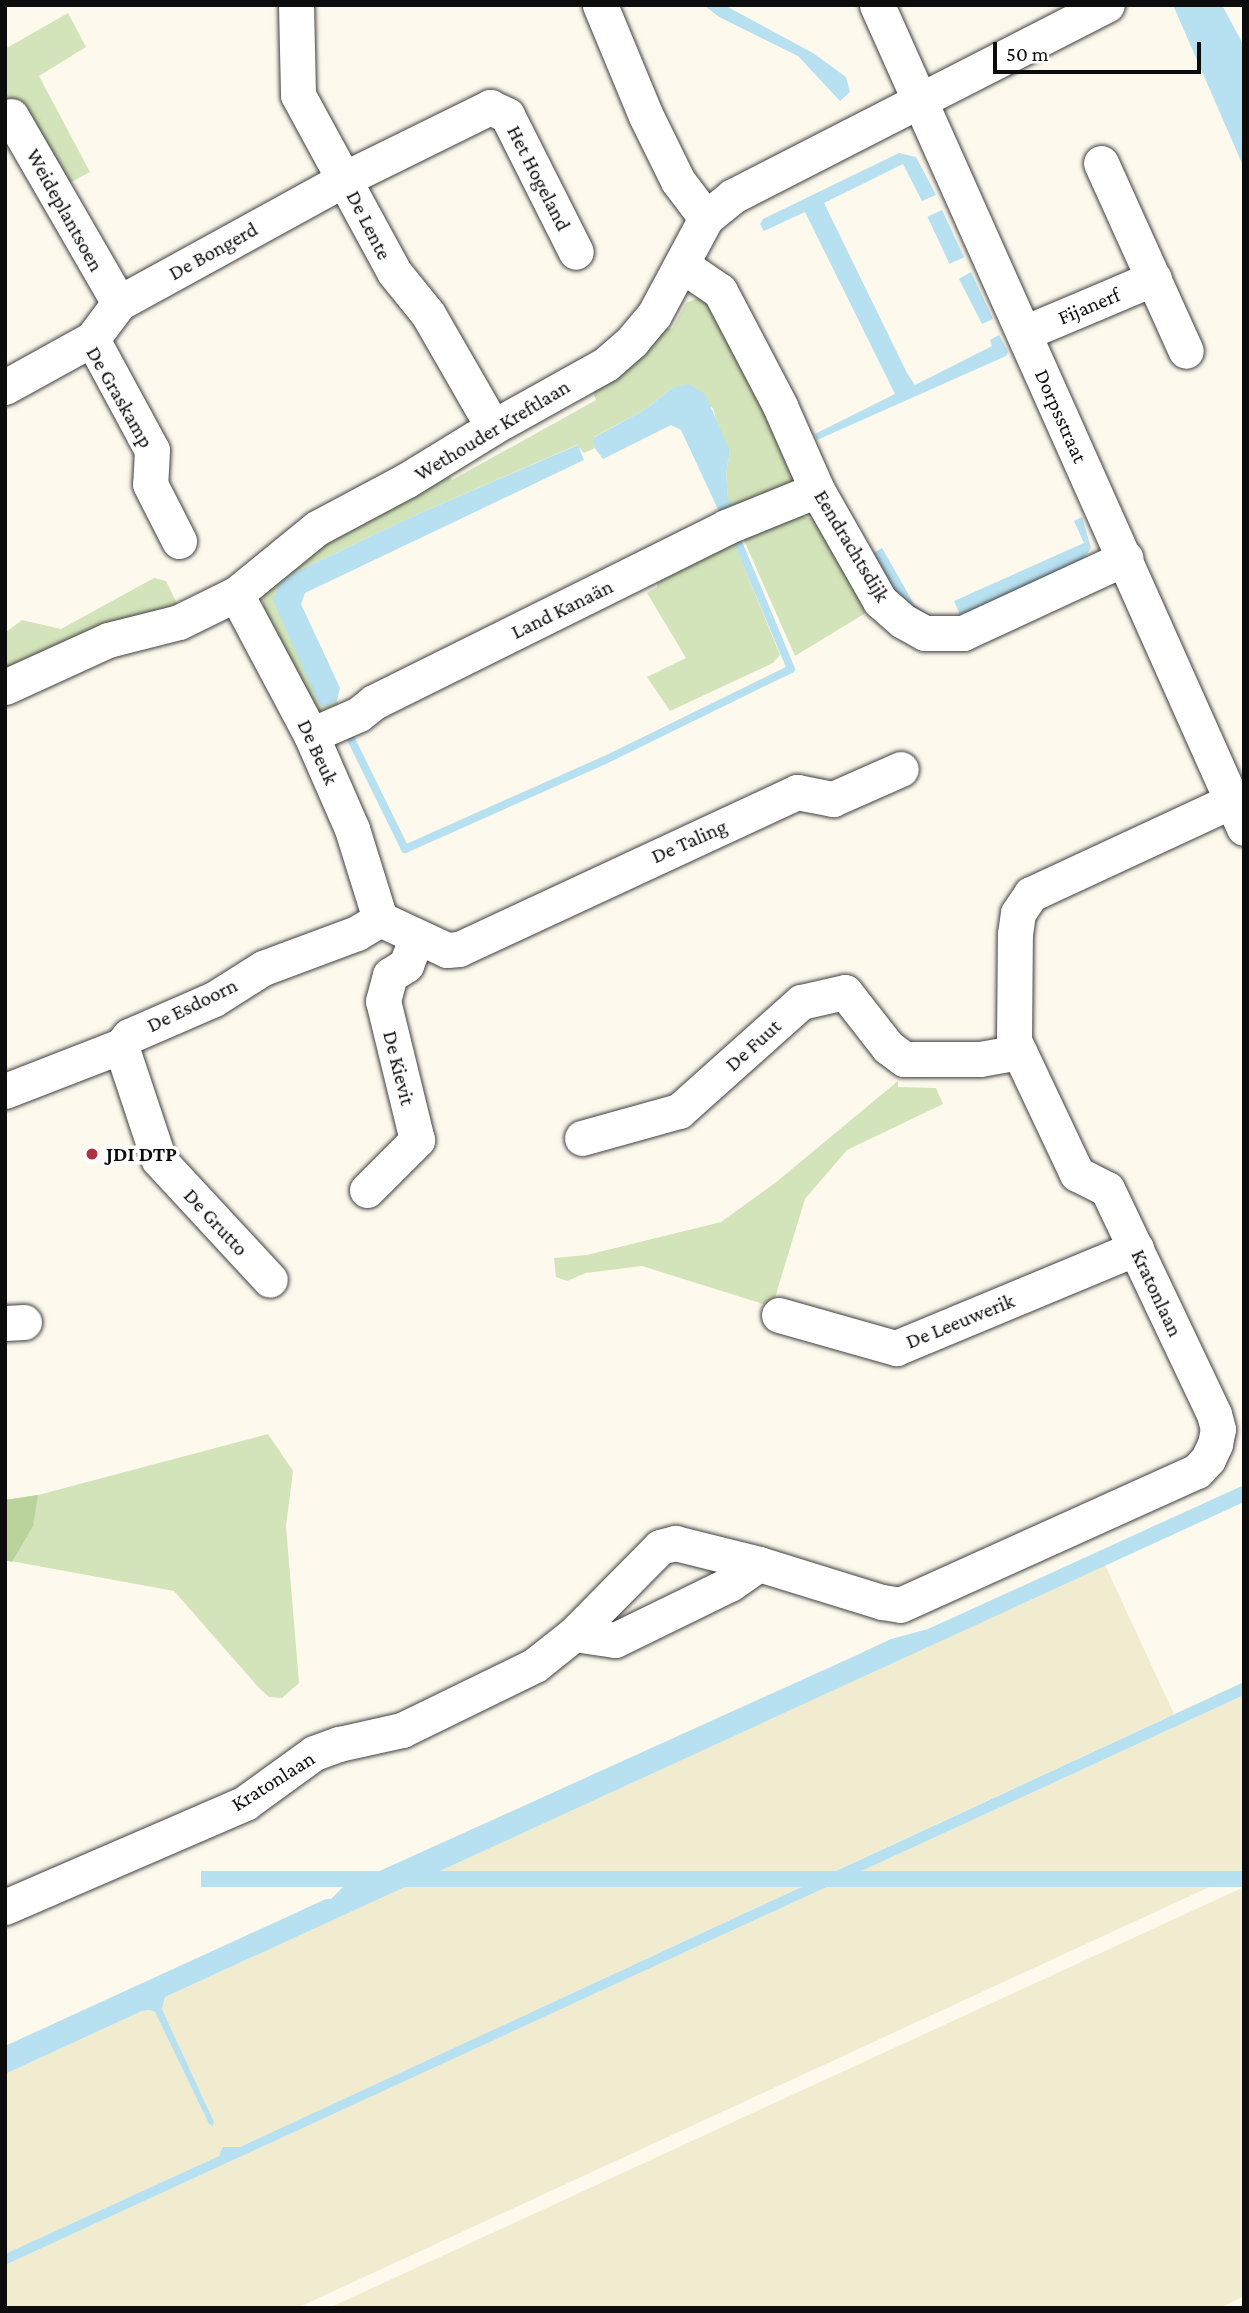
<!DOCTYPE html>
<html>
<head>
<meta charset="utf-8">
<style>
  body { margin:0 }
  #map { position:relative; width:1249px; height:2313px; overflow:hidden; background:#fdf9ed; font-family:"Crimson Pro",serif }
  div>[style] { position:absolute }
  .farmland>* { inset:0; background:#f1ebd0 }
  .green>* { inset:0; background:#d4e4ba }
  .forest>* { inset:0; background:#bad39b }
  .water>* { inset:0; background:#b7e0f0; transform-origin:0 0 }
  .stream>* { height:8px; margin:-4px; padding:0 4px; transform-origin:4px; border-radius:4px; background:#b7e0f0 }
  .roads { filter:drop-shadow(0 0 2px #3f3f3f) drop-shadow(0 0 2px #3f3f3f) }
  .minor>* { height:35px; margin:-17.5px; padding:0 17.5px; transform-origin:17.5px; border-radius:17.5px; background:#fff }
  .dots>* { width:19px; height:19px; translate:-50% -50%; box-sizing:border-box; border:4px solid #fff; border-radius:50% }
  span { translate:-50% -50%; white-space:nowrap; text-align:center; line-height:1.15; -webkit-text-stroke:7px #fff; paint-order:stroke }
  .street-label { font-size:21px; color:#0c0c0c }
  .poi-label { font-size:21px; color:#0c0c0c; font-weight:700 }
  .left { translate:0 -50%; text-align:left }
  .frame { position:absolute; inset:0; border:7px solid #0c0c0c; pointer-events:none }
  .scale { position:absolute; left:993px; top:42px; width:208px; height:32px; box-sizing:border-box; border:4px solid #0c0c0c; border-top:0; padding-left:9px; font-size:21px; line-height:24px; white-space:nowrap; color:#0c0c0c; -webkit-text-stroke:5px #fff; paint-order:stroke }
</style>
</head>
<body>
<div id="map">
  <div class="farmland">
    <div style="clip-path:polygon(1105px 1565px,1174px 1714px,240px 2147px,224px 2147px,219px 2156px,5px 2254px,5px 2074px,142px 2011px,150px 2010px,155px 2012px,209px 2124px,213px 2125px,214px 2122px,162px 2009px,165px 1997px)"></div>
    <div style="clip-path:polygon(1244px 1695px,1244px 1871px,297px 2308px,5px 2308px,5px 2265px)"></div>
    <div style="clip-path:polygon(1244px 1887px,1244px 2296px,1219px 2308px,329px 2308px)"></div>
  </div>
  <div class="green">
    <div style="clip-path:polygon(68px 13px,86px 47px,39px 76px,90px 172px,60px 188px,5px 107px,5px 49px)"></div>
    <div style="clip-path:polygon(705px 295px,718px 303px,794px 480px,735px 512px,728px 499px,726px 473px,730px 451px,721px 438px,713px 408px,672px 388px,646px 409px,594px 437px,595px 448px,584px 453px,577px 445px,409px 518px,296px 572px,279px 585px,324px 706px,337px 701px,343px 713px,315px 710px,264px 618px,263px 590px,321px 537px,446px 471px,452px 480px,596px 400px,591px 388px,663px 325px,672px 329px,686px 303px)"></div>
    <div style="clip-path:polygon(794px 513px,820px 522px,866px 605px,864px 614px,795px 656px,739px 529px)"></div>
    <div style="clip-path:polygon(732px 537px,780px 655px,773px 663px,670px 711px,647px 677px,686px 658px,647px 593px,657px 587px,657px 582px,693px 564px,690px 556px)"></div>
    <div style="clip-path:polygon(154px 578px,166px 581px,179px 608px,5px 669px,5px 633px,22px 620px,61px 629px)"></div>
    <div style="clip-path:polygon(898px 1081px,898px 1087px,936px 1088px,943px 1104px,847px 1150px,805px 1199px,773px 1304px,766px 1305px,642px 1266px,586px 1273px,567px 1281px,556px 1277px,554px 1258px,587px 1255px,721px 1222px,775px 1183px)"></div>
    <div style="clip-path:polygon(268px 1434px,293px 1471px,286px 1526px,299px 1683px,282px 1698px,269px 1697px,259px 1688px,174px 1591px,5px 1560px,5px 1500px,38px 1495px)"></div>
  </div>
  <div class="forest">
    <div style="clip-path:polygon(38px 1495px,33px 1526px,12px 1562px,5px 1560px,5px 1500px)"></div>
  </div>
  <div class="water">
    <div style="clip-path:polygon(704px 5px,724px 5px,813px 53px,846px 77px,850px 92px,840px 101px,798px 56px,719px 17px)"></div>
    <div style="clip-path:polygon(1173px 5px,1222px 5px,1244px 46px,1244px 168px)"></div>
    <div style="clip-path:polygon(899px 153px,916px 157px,936px 195px,922px 201px,903px 164px,824px 203px,907px 373px,915px 385px,992px 346px,990px 340px,999px 335px,1008px 352px,1006px 356px,817px 440px,815px 434px,895px 394px,805px 212px,764px 231px,760px 224px,763px 219px)"></div>
    <div style="left:942px;top:210px;width:52px;height:16px;rotate:65deg"></div>
    <div style="clip-path:polygon(971px 272px,993px 319px,982px 324px,959px 279px)"></div>
    <div style="clip-path:polygon(688px 384px,705px 394px,730px 451px,726px 473px,728px 498px,735px 512px,722px 518px,681px 430px,671px 425px,603px 459px,595px 448px,593px 438px,646px 409px,672px 388px)"></div>
    <div style="clip-path:polygon(578px 445px,584px 460px,305px 593px,301px 604px,340px 688px,337px 701px,324px 707px,318px 702px,273px 600px,279px 585px,296px 572px,409px 518px)"></div>
    <div style="clip-path:polygon(1082px 517px,1091px 548px,1084px 558px,995px 601px,960px 615px,954px 601px,1084px 543px,1074px 521px)"></div>
    <div style="clip-path:polygon(882px 548px,914px 604px,936px 620px,921px 618px,888px 584px,870px 555px)"></div>
    <div style="clip-path:polygon(1244px 1485px,1244px 1502px,165px 1997px,162px 2009px,214px 2122px,213px 2126px,209px 2124px,155px 2012px,150px 2010px,142px 2011px,5px 2074px,5px 2046px,326px 1899px,331px 1899px,342px 1888px,857px 1655px,891px 1639px,928px 1629px)"></div>
    <div style="clip-path:polygon(1244px 1682px,1244px 1695px,5px 2265px,5px 2254px,219px 2156px,223px 2147px,240px 2147px)"></div>
    <div style="left:1244px;top:1871px;width:16px;height:1043px;rotate:90deg"></div>
  </div>
  <div class="stream">
    <div style="left:349px;top:735px;width:127px;rotate:63.8deg"></div>
    <div style="left:405px;top:849px;width:217px;rotate:-24deg"></div>
    <div style="left:603px;top:761px;width:209px;rotate:-26.1deg"></div>
    <div style="left:791px;top:669px;width:147px;rotate:-112.7deg"></div>
  </div>
  <div class="roads">
    <div class="minor">
      <div style="left:296px;top:5px;width:90px;rotate:88.7deg"></div>
      <div style="left:298px;top:95px;width:201px;rotate:61.5deg"></div>
      <div style="left:394px;top:272px;width:54px;rotate:51deg"></div>
      <div style="left:428px;top:314px;width:130px;rotate:60.1deg"></div>
      <div style="left:600px;top:5px;width:120px;rotate:67.5deg"></div>
      <div style="left:646px;top:116px;width:72px;rotate:63.8deg"></div>
      <div style="left:678px;top:181px;width:46px;rotate:52.9deg"></div>
      <div style="left:877px;top:5px;width:901px;rotate:65.97deg"></div>
      <div style="left:11px;top:116px;width:216px;rotate:60deg"></div>
      <div style="left:1101px;top:163px;width:206px;rotate:65.7deg"></div>
      <div style="left:682px;top:265px;width:46px;rotate:34.4deg"></div>
      <div style="left:720px;top:291px;width:130px;rotate:62.4deg"></div>
      <div style="left:780px;top:406px;width:92px;rotate:66.2deg"></div>
      <div style="left:817px;top:490px;width:128px;rotate:60.4deg"></div>
      <div style="left:880px;top:601px;width:30px;rotate:41deg"></div>
      <div style="left:903px;top:621px;width:25px;rotate:29deg"></div>
      <div style="left:925px;top:633px;width:38px"></div>
      <div style="left:963px;top:633px;width:179px;rotate:-24.8deg"></div>
      <div style="left:1024px;top:333px;width:141px;rotate:-22.9deg"></div>
      <div style="left:92px;top:339px;width:126px;rotate:61.6deg"></div>
      <div style="left:152px;top:450px;width:34px;rotate:93deg"></div>
      <div style="left:150px;top:484px;width:64px;rotate:63deg"></div>
      <div style="left:5px;top:387px;width:99px;rotate:-28.9deg"></div>
      <div style="left:92px;top:339px;width:45px;rotate:-53.1deg"></div>
      <div style="left:119px;top:303px;width:259px;rotate:-28.8deg"></div>
      <div style="left:346px;top:178px;width:161px;rotate:-26.2deg"></div>
      <div style="left:490px;top:107px;width:19px;rotate:25deg"></div>
      <div style="left:507px;top:115px;width:153px;rotate:63.3deg"></div>
      <div style="left:236px;top:594px;width:160px;rotate:62deg"></div>
      <div style="left:311px;top:735px;width:103px;rotate:66.4deg"></div>
      <div style="left:352px;top:829px;width:94px;rotate:72.7deg"></div>
      <div style="left:5px;top:687px;width:113px;rotate:-24.5deg"></div>
      <div style="left:108px;top:640px;width:73px;rotate:-14.2deg"></div>
      <div style="left:179px;top:622px;width:64px;rotate:-26.2deg"></div>
      <div style="left:236px;top:594px;width:104px;rotate:-39.2deg"></div>
      <div style="left:317px;top:528px;width:102px;rotate:-28.1deg"></div>
      <div style="left:407px;top:480px;width:101px;rotate:-31.6deg"></div>
      <div style="left:493px;top:427px;width:129px;rotate:-29.1deg"></div>
      <div style="left:606px;top:364px;width:35px;rotate:-41deg"></div>
      <div style="left:632px;top:341px;width:34px;rotate:-50deg"></div>
      <div style="left:654px;top:315px;width:110px;rotate:-61.8deg"></div>
      <div style="left:706px;top:218px;width:35px;rotate:-39deg"></div>
      <div style="left:733px;top:196px;width:420px;rotate:-27.1deg"></div>
      <div style="left:311px;top:735px;width:52px;rotate:-23.6deg"></div>
      <div style="left:359px;top:714px;width:19px;rotate:-39deg"></div>
      <div style="left:374px;top:702px;width:393px;rotate:-26.4deg"></div>
      <div style="left:726px;top:527px;width:98px;rotate:-22.1deg"></div>
      <div style="left:380px;top:919px;width:74px;rotate:24.8deg"></div>
      <div style="left:447px;top:950px;width:12px;rotate:-5deg"></div>
      <div style="left:459px;top:949px;width:373px;rotate:-24.9deg"></div>
      <div style="left:797px;top:792px;width:37px;rotate:11deg"></div>
      <div style="left:833px;top:799px;width:74px;rotate:-23.8deg"></div>
      <div style="left:121px;top:1046px;width:120px;rotate:71.6deg"></div>
      <div style="left:159px;top:1160px;width:163px;rotate:47.2deg"></div>
      <div style="left:5px;top:1091px;width:124px;rotate:-21.2deg"></div>
      <div style="left:121px;top:1046px;width:13px;rotate:-51deg"></div>
      <div style="left:129px;top:1036px;width:93px;rotate:-23.5deg"></div>
      <div style="left:214px;top:999px;width:58px;rotate:-32.3deg"></div>
      <div style="left:263px;top:968px;width:100px;rotate:-20.4deg"></div>
      <div style="left:357px;top:933px;width:27px;rotate:-31deg"></div>
      <div style="left:582px;top:1138px;width:101px;rotate:-15.6deg"></div>
      <div style="left:679px;top:1111px;width:164px;rotate:-41.8deg"></div>
      <div style="left:801px;top:1002px;width:45px;rotate:-12.8deg"></div>
      <div style="left:845px;top:992px;width:70px;rotate:52deg"></div>
      <div style="left:888px;top:1047px;width:20px;rotate:37deg"></div>
      <div style="left:904px;top:1059px;width:76px"></div>
      <div style="left:980px;top:1059px;width:40px;rotate:-10deg"></div>
      <div style="left:367px;top:1190px;width:71px;rotate:-45deg"></div>
      <div style="left:417px;top:1140px;width:143px;rotate:-103.7deg"></div>
      <div style="left:383px;top:1001px;width:27px;rotate:-75deg"></div>
      <div style="left:390px;top:975px;width:19px;rotate:-32deg"></div>
      <div style="left:406px;top:965px;width:30px;rotate:-69deg"></div>
      <div style="left:779px;top:1315px;width:122px;rotate:15.8deg"></div>
      <div style="left:896px;top:1348px;width:260px;rotate:-22.6deg"></div>
      <div style="left:5px;top:1323px;width:19px;rotate:-3deg"></div>
      <div style="left:574px;top:1634px;width:41px;rotate:8.3deg"></div>
      <div style="left:615px;top:1640px;width:128px;rotate:-26deg"></div>
      <div style="left:730px;top:1584px;width:35px;rotate:-35deg"></div>
      <div style="left:5px;top:1907px;width:262px;rotate:-23.4deg"></div>
      <div style="left:245px;top:1803px;width:85px;rotate:-35.9deg"></div>
      <div style="left:314px;top:1753px;width:27px;rotate:-20deg"></div>
      <div style="left:339px;top:1744px;width:65px;rotate:-12.5deg"></div>
      <div style="left:402px;top:1730px;width:148px;rotate:-26deg"></div>
      <div style="left:535px;top:1665px;width:50px;rotate:-38.5deg"></div>
      <div style="left:574px;top:1634px;width:122px;rotate:-45.3deg"></div>
      <div style="left:660px;top:1547px;width:16px;rotate:-15deg"></div>
      <div style="left:675px;top:1543px;width:87px;rotate:14deg"></div>
      <div style="left:759px;top:1564px;width:129px;rotate:17.2deg"></div>
      <div style="left:882px;top:1602px;width:18px;rotate:9deg"></div>
      <div style="left:900px;top:1605px;width:326px;rotate:-24.3deg"></div>
      <div style="left:1197px;top:1471px;width:16px;rotate:-47deg"></div>
      <div style="left:1208px;top:1459px;width:17px;rotate:-65deg"></div>
      <div style="left:1215px;top:1444px;width:15px;rotate:-79deg"></div>
      <div style="left:1218px;top:1429px;width:16px;rotate:-105deg"></div>
      <div style="left:1214px;top:1414px;width:249px;rotate:-115.4deg"></div>
      <div style="left:1107px;top:1189px;width:34px;rotate:-153deg"></div>
      <div style="left:1077px;top:1174px;width:147px;rotate:-115.3deg"></div>
      <div style="left:1014px;top:1041px;width:107px;rotate:-89.5deg"></div>
      <div style="left:1015px;top:934px;width:21px;rotate:-82deg"></div>
      <div style="left:1018px;top:913px;width:23px;rotate:-56deg"></div>
      <div style="left:1031px;top:894px;width:221px;rotate:-24.9deg"></div>
    </div>
  </div>
  <div class="dots">
    <div style="left:92px;top:1154px;background:#af3244"></div>
  </div>
  <div class="street-label">
    <span style="left:539px;top:178px;rotate:63deg">Het Hogeland</span>
    <span style="left:65px;top:210px;rotate:61deg">Weideplantsoen</span>
    <span style="left:369px;top:225px;rotate:63deg">De Lente</span>
    <span style="left:213px;top:251px;rotate:-29deg">De Bongerd</span>
    <span style="left:1089px;top:306px;rotate:-23deg">Fijanerf</span>
    <span style="left:120px;top:397px;rotate:60deg">De Graskamp</span>
    <span style="left:1061px;top:416px;rotate:66deg">Dorpsstraat</span>
    <span style="left:492px;top:430px;rotate:-31deg">Wethouder Kreftlaan</span>
    <span style="left:852px;top:546px;rotate:59deg">Eendrachtsdijk</span>
    <span style="left:562px;top:609px;rotate:-26deg">Land Kanaän</span>
    <span style="left:318px;top:752px;rotate:65deg">De Beuk</span>
    <span style="left:689px;top:841px;rotate:-24deg">De Taling</span>
    <span style="left:192px;top:1005px;rotate:-26deg">De Esdoorn</span>
    <span style="left:753px;top:1045px;rotate:-42deg">De Fuut</span>
    <span style="left:399px;top:1068px;rotate:76deg">De Kievit</span>
    <span style="left:216px;top:1222px;rotate:47deg">De Grutto</span>
    <span style="left:1157px;top:1293px;rotate:65deg">Kratonlaan</span>
    <span style="left:960px;top:1321px;rotate:-22deg">De Leeuwerik</span>
    <span style="left:273px;top:1781px;rotate:-32deg">Kratonlaan</span>
  </div>
  <div class="poi-label">
    <span class="left" style="left:106px;top:1154px">JDI DTP</span>
  </div>
  <div class="frame"></div>
  <div class="scale">50 m</div>
</div>
</body>
</html>
